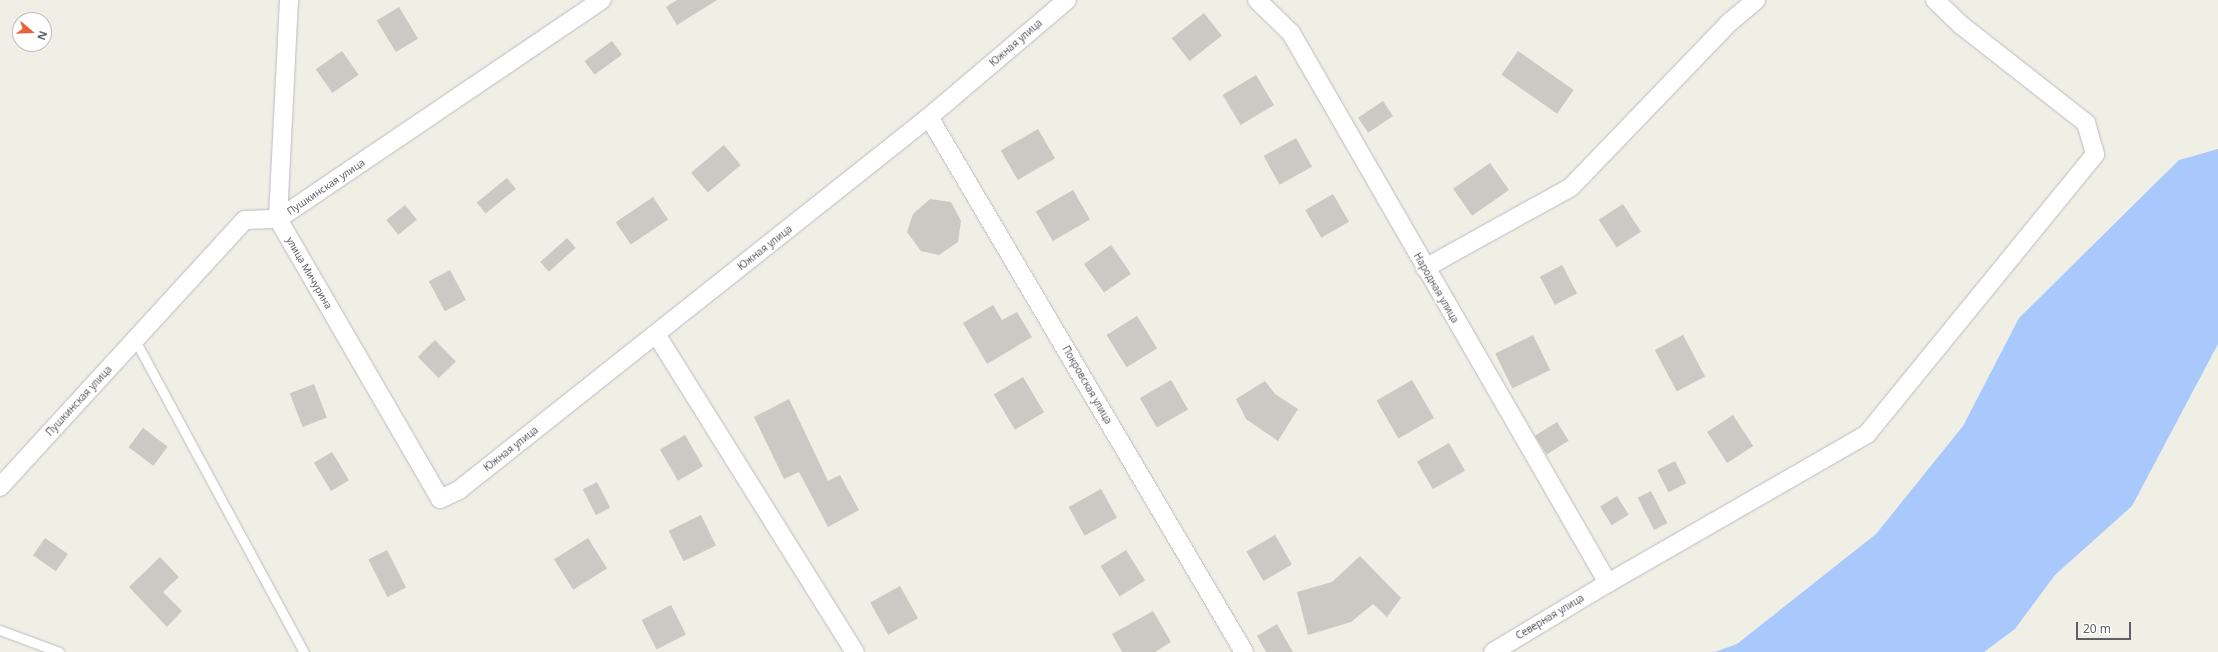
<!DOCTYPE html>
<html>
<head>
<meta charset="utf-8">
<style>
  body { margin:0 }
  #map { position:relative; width:2218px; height:652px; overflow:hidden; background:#efefe6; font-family:"Noto Sans",sans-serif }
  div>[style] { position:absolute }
  .water>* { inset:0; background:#a9c9fd }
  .building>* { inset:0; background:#cbc9c3; transform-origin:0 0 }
  .roads { filter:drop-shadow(0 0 1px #bbbcc1) drop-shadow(0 0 1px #bbbcc1) }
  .lane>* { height:9px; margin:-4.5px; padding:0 4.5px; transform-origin:4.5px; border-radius:4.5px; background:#fff }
  .street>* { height:18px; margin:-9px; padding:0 9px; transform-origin:9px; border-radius:9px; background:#fff }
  span { translate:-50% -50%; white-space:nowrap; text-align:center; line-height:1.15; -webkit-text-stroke:3.5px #fff; paint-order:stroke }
  .street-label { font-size:10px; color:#5e6066 }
  .north { position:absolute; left:12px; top:12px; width:40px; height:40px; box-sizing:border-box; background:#fff; border:1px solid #bfbfc2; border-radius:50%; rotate:109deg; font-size:11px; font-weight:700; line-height:16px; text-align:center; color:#5e6066 }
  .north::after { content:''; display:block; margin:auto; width:14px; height:18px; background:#e56337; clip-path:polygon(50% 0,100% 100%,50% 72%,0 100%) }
  .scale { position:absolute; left:2076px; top:622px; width:55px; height:18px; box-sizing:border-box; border:2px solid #5e6066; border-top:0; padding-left:5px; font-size:12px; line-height:14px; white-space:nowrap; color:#5e6066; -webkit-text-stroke:3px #fff; paint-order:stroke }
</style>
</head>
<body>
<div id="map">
  <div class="water">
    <div style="clip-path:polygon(2218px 149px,2218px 344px,2132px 506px,2055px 575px,2015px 629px,1984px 652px,1715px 652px,1737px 644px,1876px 534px,1963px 426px,2019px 318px,2179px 160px)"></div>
  </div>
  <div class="building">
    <div style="clip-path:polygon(677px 0,717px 0,677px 25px,666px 7px)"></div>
    <div style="left:399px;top:7px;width:37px;height:26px;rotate:59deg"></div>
    <div style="left:1204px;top:13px;width:29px;height:41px;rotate:52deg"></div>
    <div style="left:612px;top:41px;width:17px;height:34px;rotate:54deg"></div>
    <div style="left:342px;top:51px;width:29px;height:32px;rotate:55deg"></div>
    <div style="left:1518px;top:51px;width:68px;height:29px;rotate:35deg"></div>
    <div style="left:1256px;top:75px;width:35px;height:39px;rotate:59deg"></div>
    <div style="left:1383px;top:101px;width:18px;height:30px;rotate:56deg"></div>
    <div style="left:1038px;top:129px;width:34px;height:43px;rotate:60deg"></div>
    <div style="left:1296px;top:138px;width:33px;height:37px;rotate:61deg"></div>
    <div style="left:724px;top:145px;width:26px;height:43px;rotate:50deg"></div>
    <div style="left:1490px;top:163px;width:33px;height:45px;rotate:55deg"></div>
    <div style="left:507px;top:178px;width:14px;height:39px;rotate:51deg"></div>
    <div style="left:1073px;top:190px;width:34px;height:43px;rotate:60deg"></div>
    <div style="left:1333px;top:194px;width:32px;height:32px;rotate:60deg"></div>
    <div style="left:653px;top:197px;width:27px;height:45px;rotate:56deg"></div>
    <div style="clip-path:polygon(930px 199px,951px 202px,961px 221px,958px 242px,939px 255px,921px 251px,907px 232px,913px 214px)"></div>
    <div style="left:1623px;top:204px;width:33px;height:29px;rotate:57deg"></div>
    <div style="left:405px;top:205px;width:19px;height:24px;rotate:51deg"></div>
    <div style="left:567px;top:238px;width:13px;height:36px;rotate:48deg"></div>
    <div style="left:1111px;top:245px;width:35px;height:33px;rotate:55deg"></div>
    <div style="left:1562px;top:265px;width:32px;height:25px;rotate:62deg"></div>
    <div style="left:450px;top:270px;width:34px;height:24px;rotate:62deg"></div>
    <div style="clip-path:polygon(993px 305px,1002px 320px,1017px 312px,1032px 337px,987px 364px,963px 323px)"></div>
    <div style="left:1137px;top:316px;width:38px;height:36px;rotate:58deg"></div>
    <div style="left:1533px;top:335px;width:39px;height:42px;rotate:64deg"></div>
    <div style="left:1683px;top:335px;width:47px;height:32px;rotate:62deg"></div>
    <div style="left:435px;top:340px;width:30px;height:24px;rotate:46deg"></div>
    <div style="left:1023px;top:377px;width:41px;height:34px;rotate:59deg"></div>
    <div style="left:1171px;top:380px;width:34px;height:36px;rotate:60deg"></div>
    <div style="left:1412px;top:380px;width:44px;height:41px;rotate:60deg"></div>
    <div style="clip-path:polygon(1265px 381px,1275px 394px,1298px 409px,1278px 441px,1246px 419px,1236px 399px)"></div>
    <div style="left:314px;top:384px;width:36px;height:26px;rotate:69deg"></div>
    <div style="clip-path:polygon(789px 399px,828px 481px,840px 475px,859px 510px,828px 527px,799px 472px,784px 479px,754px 417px)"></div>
    <div style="left:1733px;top:415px;width:37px;height:31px;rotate:57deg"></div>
    <div style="left:1557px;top:422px;width:22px;height:26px;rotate:58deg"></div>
    <div style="left:143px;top:428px;width:31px;height:24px;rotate:37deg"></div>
    <div style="left:685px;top:435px;width:36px;height:29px;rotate:60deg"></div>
    <div style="left:1449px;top:443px;width:32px;height:37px;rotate:60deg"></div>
    <div style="left:332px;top:452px;width:33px;height:21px;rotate:59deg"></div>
    <div style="left:1675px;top:461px;width:25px;height:20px;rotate:63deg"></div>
    <div style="left:597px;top:482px;width:29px;height:16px;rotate:63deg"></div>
    <div style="left:1101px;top:489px;width:33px;height:37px;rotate:61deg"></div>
    <div style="left:1651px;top:491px;width:36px;height:15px;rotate:63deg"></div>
    <div style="left:1617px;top:496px;width:22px;height:20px;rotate:58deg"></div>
    <div style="left:701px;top:515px;width:34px;height:36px;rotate:64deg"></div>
    <div style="left:1275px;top:535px;width:34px;height:33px;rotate:60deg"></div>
    <div style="left:45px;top:538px;width:28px;height:21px;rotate:35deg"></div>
    <div style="left:588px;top:538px;width:36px;height:40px;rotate:58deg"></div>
    <div style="left:387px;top:550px;width:42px;height:21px;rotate:63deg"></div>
    <div style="left:1126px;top:550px;width:36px;height:30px;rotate:58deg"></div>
    <div style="clip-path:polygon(1360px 556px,1401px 598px,1387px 617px,1373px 604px,1351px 622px,1308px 635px,1297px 592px,1332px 582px)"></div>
    <div style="clip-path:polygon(160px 557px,179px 577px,163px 592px,182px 611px,167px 627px,129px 587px)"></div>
    <div style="left:900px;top:586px;width:37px;height:34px;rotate:61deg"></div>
    <div style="left:671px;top:605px;width:33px;height:33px;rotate:63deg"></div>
    <div style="clip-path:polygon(1153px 611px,1171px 642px,1155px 652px,1122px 652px,1112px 634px)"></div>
    <div style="clip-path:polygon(1277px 624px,1282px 633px,1293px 652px,1266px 652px,1257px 636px)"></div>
  </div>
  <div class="roads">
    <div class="lane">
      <div style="left:135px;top:340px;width:355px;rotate:61.6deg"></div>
      <div style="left:0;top:630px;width:63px;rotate:20.4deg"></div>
    </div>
    <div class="street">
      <div style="left:289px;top:0;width:219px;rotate:92.9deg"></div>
      <div style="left:278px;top:219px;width:323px;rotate:59.9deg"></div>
      <div style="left:440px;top:499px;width:21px;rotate:-25deg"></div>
      <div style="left:459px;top:490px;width:600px;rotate:-38.44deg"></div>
      <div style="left:929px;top:117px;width:181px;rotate:-40.3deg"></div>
      <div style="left:1257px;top:0;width:47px;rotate:44.1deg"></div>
      <div style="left:1291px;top:33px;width:635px;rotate:60.04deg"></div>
      <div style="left:929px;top:117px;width:621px;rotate:59.51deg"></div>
      <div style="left:1425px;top:268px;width:167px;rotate:-29deg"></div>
      <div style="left:1571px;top:187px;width:229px;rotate:-46.1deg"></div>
      <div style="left:1730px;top:22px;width:34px;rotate:-40deg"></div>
      <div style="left:656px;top:334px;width:375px;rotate:58deg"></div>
      <div style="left:0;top:487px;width:362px;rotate:-47.5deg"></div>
      <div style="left:245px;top:220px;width:33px;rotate:-2deg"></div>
      <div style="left:278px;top:219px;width:391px;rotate:-34.1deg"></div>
      <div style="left:1493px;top:652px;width:134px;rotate:-31deg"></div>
      <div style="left:1608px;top:583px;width:299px;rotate:-29.9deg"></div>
      <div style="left:1867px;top:434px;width:361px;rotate:-50.8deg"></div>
      <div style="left:2095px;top:154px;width:32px;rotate:-106deg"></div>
      <div style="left:2086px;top:123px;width:159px;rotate:-141.9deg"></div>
      <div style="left:1961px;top:25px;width:36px;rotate:-136deg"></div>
    </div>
  </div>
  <div class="street-label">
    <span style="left:1016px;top:43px;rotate:-41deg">Южная улица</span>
    <span style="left:326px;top:187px;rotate:-34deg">Пушкинская улица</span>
    <span style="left:765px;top:248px;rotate:-38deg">Южная улица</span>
    <span style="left:309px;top:273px;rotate:60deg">улица Мичурина</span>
    <span style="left:1436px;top:288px;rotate:60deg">Народная улица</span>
    <span style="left:1087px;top:385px;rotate:60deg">Покровская улица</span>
    <span style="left:79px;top:401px;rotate:-47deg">Пушкинская улица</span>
    <span style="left:511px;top:449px;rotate:-38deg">Южная улица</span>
    <span style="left:1550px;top:617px;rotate:-31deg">Северная улица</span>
  </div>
  <div class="north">N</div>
  <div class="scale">20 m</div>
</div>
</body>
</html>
